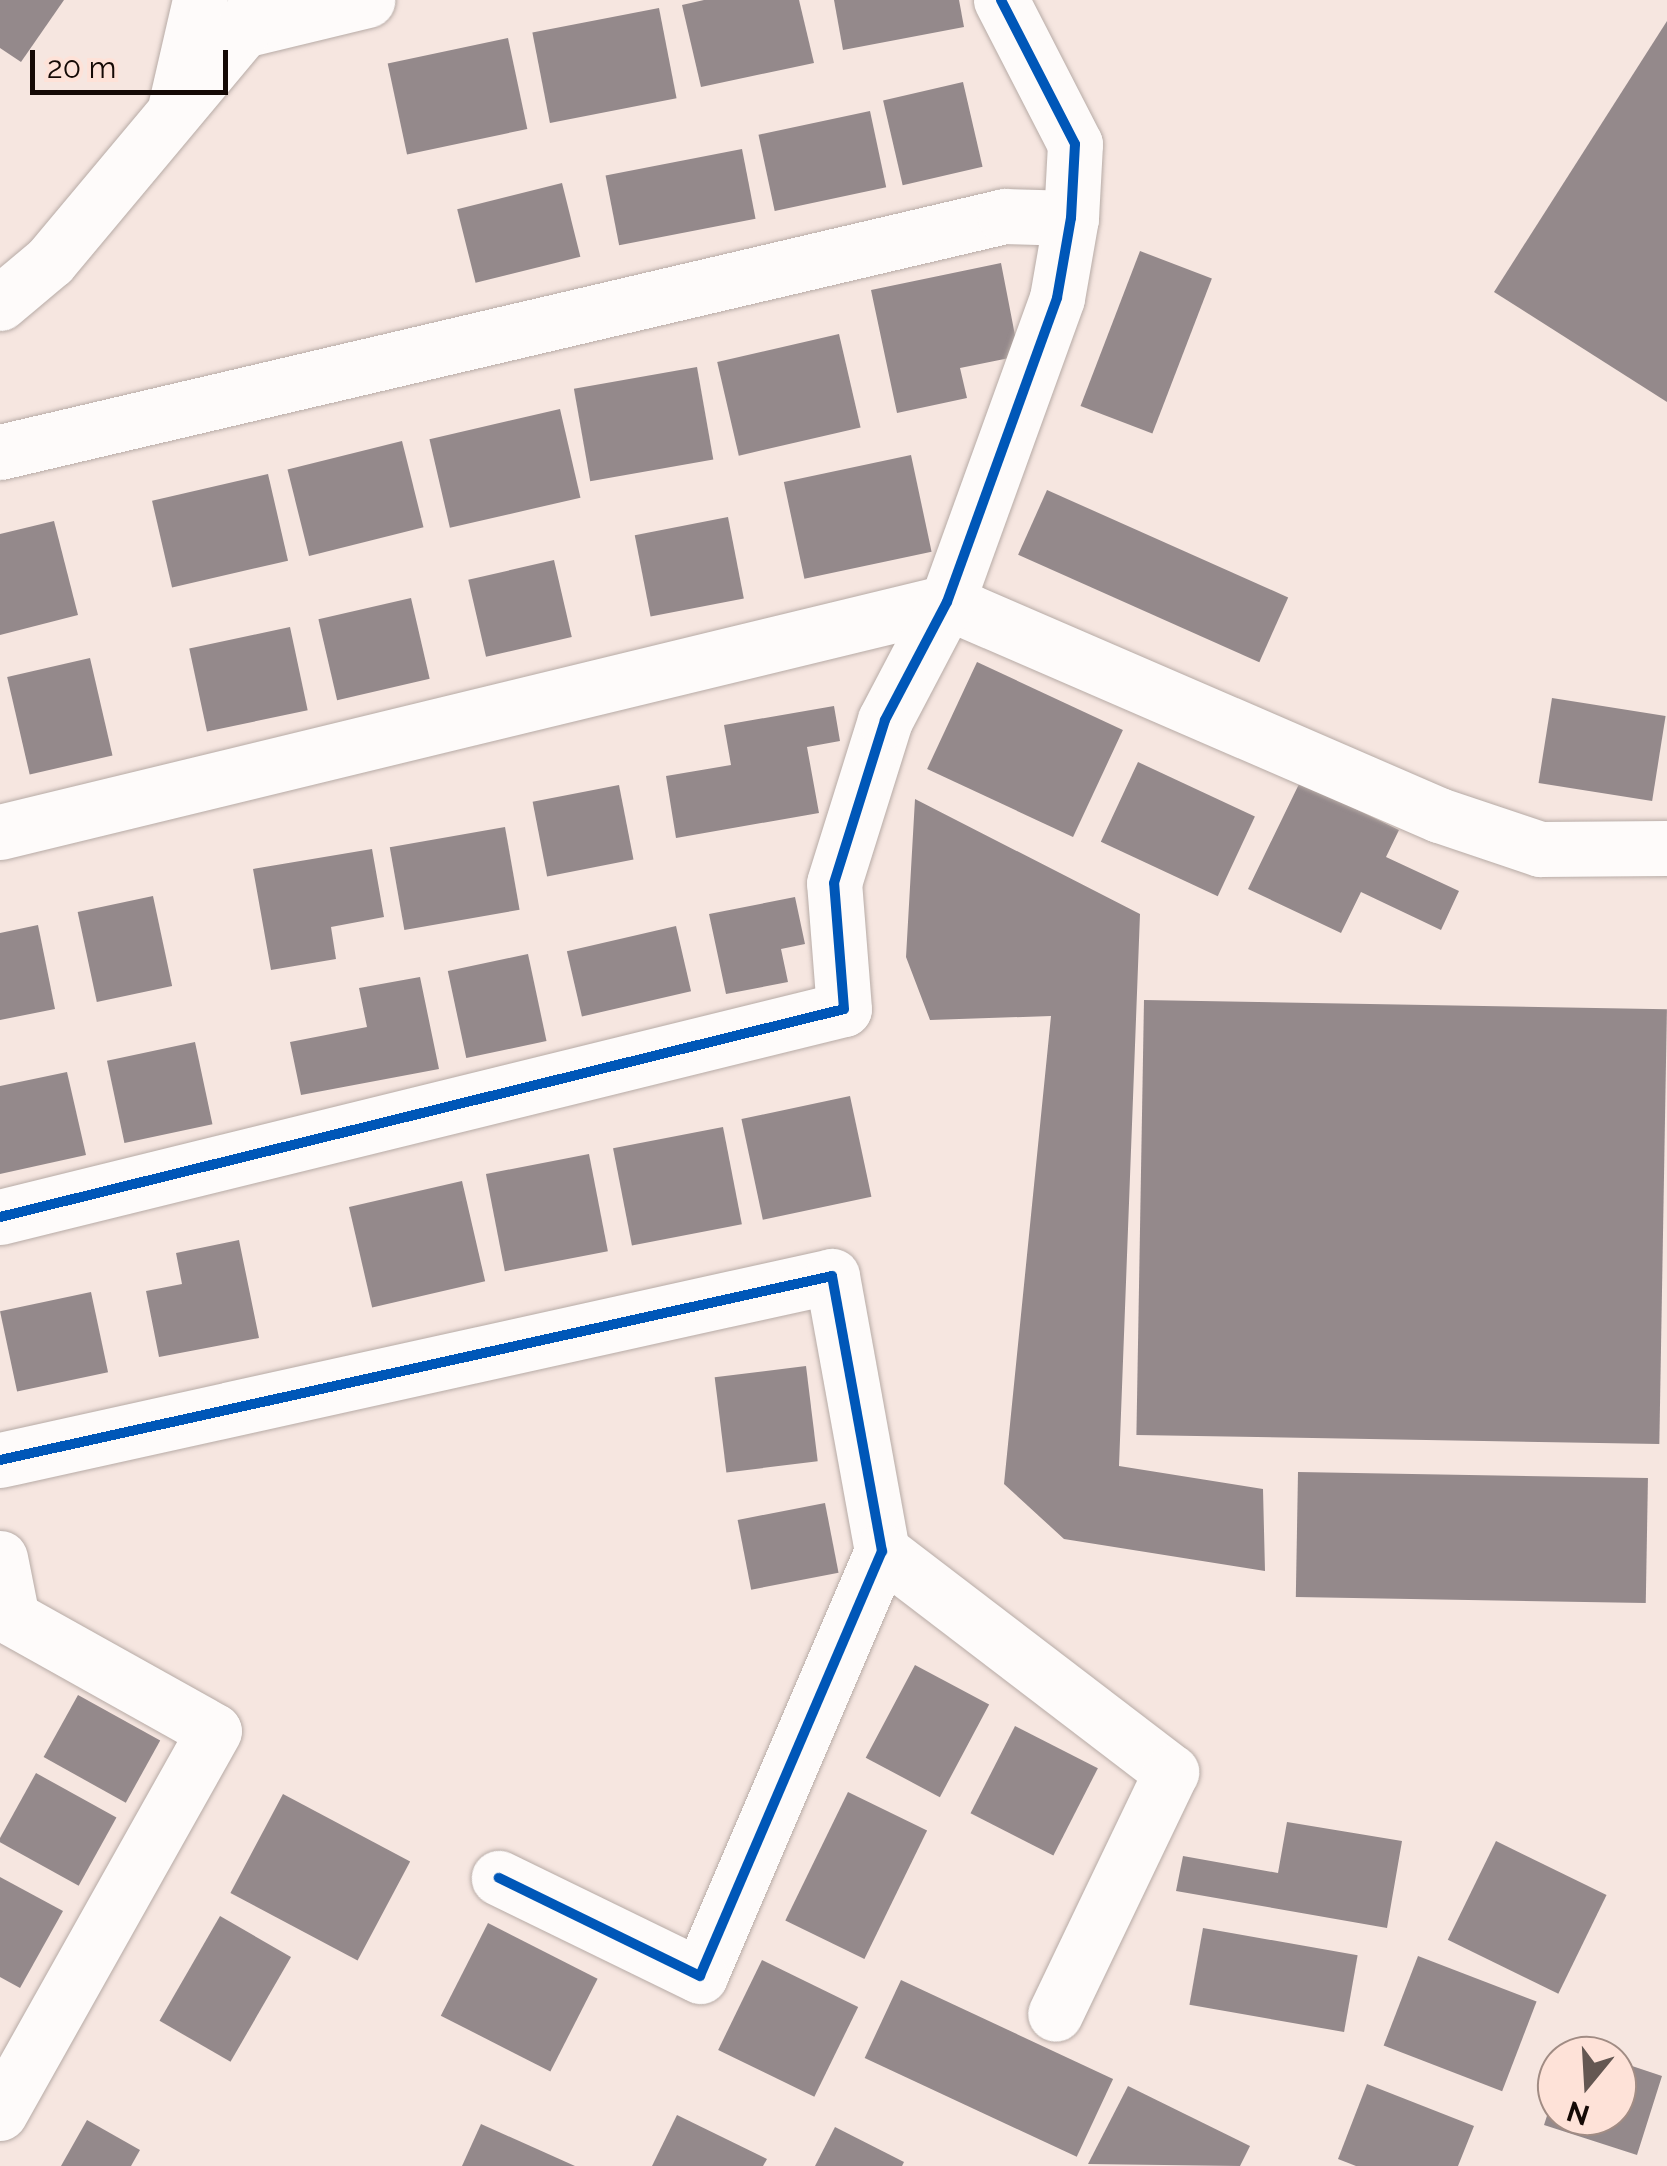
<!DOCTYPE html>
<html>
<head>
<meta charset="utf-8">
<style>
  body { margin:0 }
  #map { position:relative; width:1667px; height:2166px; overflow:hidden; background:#f6e6e0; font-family:Raleway,sans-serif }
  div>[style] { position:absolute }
  .building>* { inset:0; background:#94898b; transform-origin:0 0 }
  .roads { filter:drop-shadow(0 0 2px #b7aba6) drop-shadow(0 0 2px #b7aba6) }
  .minor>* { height:55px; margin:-27.5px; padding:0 27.5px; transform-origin:27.5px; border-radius:27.5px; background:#fefbfa }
  .cycleway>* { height:10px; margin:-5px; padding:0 5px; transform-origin:5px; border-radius:5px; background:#0057b8 }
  span { translate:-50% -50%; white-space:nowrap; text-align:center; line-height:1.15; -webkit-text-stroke:10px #fee2d8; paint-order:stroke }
  .north { position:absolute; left:1537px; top:2036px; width:100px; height:100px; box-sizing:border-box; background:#fee2d8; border:2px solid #a18c84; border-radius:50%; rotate:198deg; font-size:28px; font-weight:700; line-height:40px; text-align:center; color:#150a06 }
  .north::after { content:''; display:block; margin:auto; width:35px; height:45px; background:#645752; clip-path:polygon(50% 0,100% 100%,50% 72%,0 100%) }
  .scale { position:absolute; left:30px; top:50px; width:198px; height:45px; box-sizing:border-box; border:5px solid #150a06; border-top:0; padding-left:12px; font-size:30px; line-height:35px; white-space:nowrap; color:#150a06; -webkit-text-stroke:8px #fee2d8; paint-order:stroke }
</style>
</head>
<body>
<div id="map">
  <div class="building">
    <div style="clip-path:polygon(0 0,64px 0,21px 62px,0 48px)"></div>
    <div style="clip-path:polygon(704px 0,799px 0,814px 63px,701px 87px,682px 5px)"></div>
    <div style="clip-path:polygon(834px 0,959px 0,964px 27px,843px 50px)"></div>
    <div style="left:659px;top:8px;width:92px;height:129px;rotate:79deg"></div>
    <div style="clip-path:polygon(1667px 21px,1667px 402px,1494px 292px)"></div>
    <div style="left:508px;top:38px;width:93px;height:123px;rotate:78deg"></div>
    <div style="left:963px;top:82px;width:87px;height:82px;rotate:77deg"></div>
    <div style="left:870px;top:111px;width:78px;height:114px;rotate:78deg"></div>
    <div style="left:742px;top:149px;width:71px;height:139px;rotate:79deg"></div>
    <div style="left:562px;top:183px;width:76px;height:108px;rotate:76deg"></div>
    <div style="left:1140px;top:251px;width:77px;height:166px;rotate:21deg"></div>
    <div style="clip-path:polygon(1001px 263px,1019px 356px,960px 368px,967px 398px,897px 413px,871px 290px)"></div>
    <div style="left:839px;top:334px;width:96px;height:125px;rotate:77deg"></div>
    <div style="left:697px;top:367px;width:94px;height:125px;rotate:80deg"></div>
    <div style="left:560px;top:409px;width:91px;height:134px;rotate:77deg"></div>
    <div style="left:402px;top:441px;width:89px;height:118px;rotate:76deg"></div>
    <div style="left:911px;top:455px;width:99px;height:130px;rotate:78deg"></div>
    <div style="left:268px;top:474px;width:89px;height:119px;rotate:77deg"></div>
    <div style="left:1047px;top:490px;width:264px;height:71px;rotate:24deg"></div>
    <div style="left:728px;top:517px;width:83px;height:95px;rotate:79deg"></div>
    <div style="clip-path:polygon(54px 521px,78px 615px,0 635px,0 534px)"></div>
    <div style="left:554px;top:560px;width:79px;height:88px;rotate:77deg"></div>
    <div style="left:411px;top:598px;width:83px;height:95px;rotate:77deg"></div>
    <div style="left:290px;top:627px;width:85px;height:103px;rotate:78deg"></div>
    <div style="left:90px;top:658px;width:100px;height:85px;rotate:77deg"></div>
    <div style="left:977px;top:662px;width:161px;height:118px;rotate:25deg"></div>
    <div style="left:1552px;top:698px;width:115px;height:86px;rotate:9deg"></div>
    <div style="clip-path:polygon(834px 706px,840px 741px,807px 747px,819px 813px,676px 838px,666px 776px,731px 765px,724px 725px)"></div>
    <div style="left:1138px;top:762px;width:129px;height:88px;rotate:25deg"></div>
    <div style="clip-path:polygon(1300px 782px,1399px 830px,1386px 857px,1459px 891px,1441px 930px,1361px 892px,1341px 933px,1248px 889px)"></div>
    <div style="left:619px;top:785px;width:76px;height:88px;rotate:79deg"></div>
    <div style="clip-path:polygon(915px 799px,1140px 914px,1119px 1466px,1263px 1489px,1265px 1571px,1064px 1539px,1004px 1484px,1051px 1016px,930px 1020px,906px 957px)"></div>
    <div style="left:505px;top:827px;width:84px;height:117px;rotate:80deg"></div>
    <div style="clip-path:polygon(372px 849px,384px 917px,331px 927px,336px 959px,271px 970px,253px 869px)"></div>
    <div style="left:153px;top:896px;width:92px;height:77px;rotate:78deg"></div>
    <div style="clip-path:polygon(795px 897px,805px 944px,781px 949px,788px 982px,726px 994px,709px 914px)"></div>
    <div style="clip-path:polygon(38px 925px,55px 1009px,0 1020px,0 933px)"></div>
    <div style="left:676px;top:926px;width:67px;height:112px;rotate:77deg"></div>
    <div style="left:528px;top:954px;width:89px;height:82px;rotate:78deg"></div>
    <div style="clip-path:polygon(420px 977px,439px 1069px,301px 1095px,290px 1042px,367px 1027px,359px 988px)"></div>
    <div style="left:1144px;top:1000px;width:523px;height:435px;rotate:1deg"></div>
    <div style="left:195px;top:1042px;width:84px;height:90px;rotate:78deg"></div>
    <div style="clip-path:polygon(67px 1072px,86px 1155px,0 1174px,0 1086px)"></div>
    <div style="left:850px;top:1096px;width:103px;height:111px;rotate:78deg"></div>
    <div style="left:723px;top:1127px;width:99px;height:112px;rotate:79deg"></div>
    <div style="left:589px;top:1154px;width:99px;height:105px;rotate:79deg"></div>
    <div style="left:462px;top:1181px;width:103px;height:116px;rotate:77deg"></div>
    <div style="clip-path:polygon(239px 1240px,259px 1338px,159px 1357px,146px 1291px,182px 1284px,176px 1253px)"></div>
    <div style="left:91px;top:1292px;width:82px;height:93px;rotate:78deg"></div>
    <div style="left:806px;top:1366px;width:96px;height:92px;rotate:83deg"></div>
    <div style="left:1298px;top:1472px;width:350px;height:125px;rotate:1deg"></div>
    <div style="left:825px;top:1503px;width:71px;height:89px;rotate:79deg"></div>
    <div style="left:915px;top:1665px;width:84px;height:105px;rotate:28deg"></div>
    <div style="left:78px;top:1695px;width:94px;height:71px;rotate:29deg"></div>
    <div style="left:1015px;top:1726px;width:93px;height:98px;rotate:27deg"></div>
    <div style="left:36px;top:1773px;width:92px;height:78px;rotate:29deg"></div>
    <div style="left:848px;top:1792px;width:88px;height:143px;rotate:26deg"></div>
    <div style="left:283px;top:1794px;width:144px;height:112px;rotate:28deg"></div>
    <div style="clip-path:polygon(1287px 1822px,1402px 1841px,1387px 1928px,1176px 1891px,1183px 1856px,1278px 1873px)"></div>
    <div style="left:1496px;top:1841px;width:123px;height:110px;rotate:26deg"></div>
    <div style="clip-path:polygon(0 1877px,63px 1911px,20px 1988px,0 1977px)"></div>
    <div style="left:220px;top:1916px;width:82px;height:121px;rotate:30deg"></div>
    <div style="left:488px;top:1923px;width:123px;height:104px;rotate:27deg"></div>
    <div style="left:1203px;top:1928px;width:157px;height:78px;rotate:10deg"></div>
    <div style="left:1418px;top:1956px;width:127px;height:96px;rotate:21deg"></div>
    <div style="left:762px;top:1960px;width:107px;height:100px;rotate:26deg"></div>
    <div style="left:901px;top:1980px;width:234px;height:86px;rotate:25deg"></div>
    <div style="clip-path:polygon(1570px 2046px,1598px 2055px,1598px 2056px,1567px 2056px)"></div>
    <div style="clip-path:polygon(1617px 2061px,1662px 2076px,1637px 2155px,1544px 2125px,1556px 2088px,1557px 2116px,1617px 2116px)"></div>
    <div style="clip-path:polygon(1367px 2084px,1474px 2126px,1458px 2166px,1356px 2166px,1338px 2159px)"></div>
    <div style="clip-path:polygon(1128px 2086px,1250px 2146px,1240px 2166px,1088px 2164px)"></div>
    <div style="clip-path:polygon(677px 2115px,767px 2159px,763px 2166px,652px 2166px)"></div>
    <div style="clip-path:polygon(87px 2120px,140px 2150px,131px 2166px,61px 2166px)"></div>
    <div style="clip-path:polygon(481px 2124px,575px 2166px,462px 2166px)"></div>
    <div style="clip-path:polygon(835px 2127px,904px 2162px,902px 2166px,815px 2166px)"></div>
  </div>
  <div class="roads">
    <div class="minor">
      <div style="left:243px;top:30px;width:128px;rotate:-13.6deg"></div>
      <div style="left:176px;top:104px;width:107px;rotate:-77deg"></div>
      <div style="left:0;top:303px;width:65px;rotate:-40deg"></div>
      <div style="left:50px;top:261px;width:301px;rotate:-50.1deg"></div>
      <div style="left:243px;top:30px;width:34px;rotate:-63deg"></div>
      <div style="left:0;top:452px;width:1032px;rotate:-13.22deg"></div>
      <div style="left:1005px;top:216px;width:66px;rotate:1.7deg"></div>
      <div style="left:0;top:832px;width:975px;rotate:-13.65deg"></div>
      <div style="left:947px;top:602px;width:536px;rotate:23.41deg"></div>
      <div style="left:1439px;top:815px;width:107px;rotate:18.6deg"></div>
      <div style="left:1540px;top:849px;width:127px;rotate:-0.5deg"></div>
      <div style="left:0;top:1217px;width:869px;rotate:-13.84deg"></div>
      <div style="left:844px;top:1009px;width:126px;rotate:-94.5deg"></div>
      <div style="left:834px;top:883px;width:171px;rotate:-72.6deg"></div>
      <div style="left:885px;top:720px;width:133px;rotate:-62.3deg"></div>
      <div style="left:947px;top:602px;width:323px;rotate:-70.1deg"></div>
      <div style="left:1057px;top:298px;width:81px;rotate:-80.1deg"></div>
      <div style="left:1071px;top:218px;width:74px;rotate:-86.9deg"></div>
      <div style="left:1075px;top:144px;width:162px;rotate:-117.2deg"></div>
      <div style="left:0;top:1460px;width:852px;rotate:-12.47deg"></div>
      <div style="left:832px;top:1276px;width:280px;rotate:79.7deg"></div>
      <div style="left:882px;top:1551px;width:462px;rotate:113.2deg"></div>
      <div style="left:700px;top:1976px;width:224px;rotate:-154deg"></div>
      <div style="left:882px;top:1551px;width:364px;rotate:37.4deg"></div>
      <div style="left:1171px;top:1772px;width:268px;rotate:115.6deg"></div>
      <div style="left:0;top:1558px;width:61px;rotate:78.7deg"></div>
      <div style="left:12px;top:1618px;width:231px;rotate:29.2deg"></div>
      <div style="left:214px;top:1731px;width:438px;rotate:119.3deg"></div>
    </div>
  </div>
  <div class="cycleway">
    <div style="left:0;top:1217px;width:869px;rotate:-13.84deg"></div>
    <div style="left:844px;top:1009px;width:126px;rotate:-94.5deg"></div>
    <div style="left:834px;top:883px;width:171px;rotate:-72.6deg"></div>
    <div style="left:885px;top:720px;width:133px;rotate:-62.3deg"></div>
    <div style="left:947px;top:602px;width:323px;rotate:-70.1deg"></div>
    <div style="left:1057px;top:298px;width:81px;rotate:-80.1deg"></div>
    <div style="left:1071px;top:218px;width:74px;rotate:-86.9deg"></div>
    <div style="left:1075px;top:144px;width:162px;rotate:-117.2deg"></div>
    <div style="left:0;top:1460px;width:852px;rotate:-12.47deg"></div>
    <div style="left:832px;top:1276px;width:280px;rotate:79.7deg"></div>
    <div style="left:882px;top:1551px;width:462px;rotate:113.2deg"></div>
    <div style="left:700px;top:1976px;width:224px;rotate:-154deg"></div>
  </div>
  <div class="north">N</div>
  <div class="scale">20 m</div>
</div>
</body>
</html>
